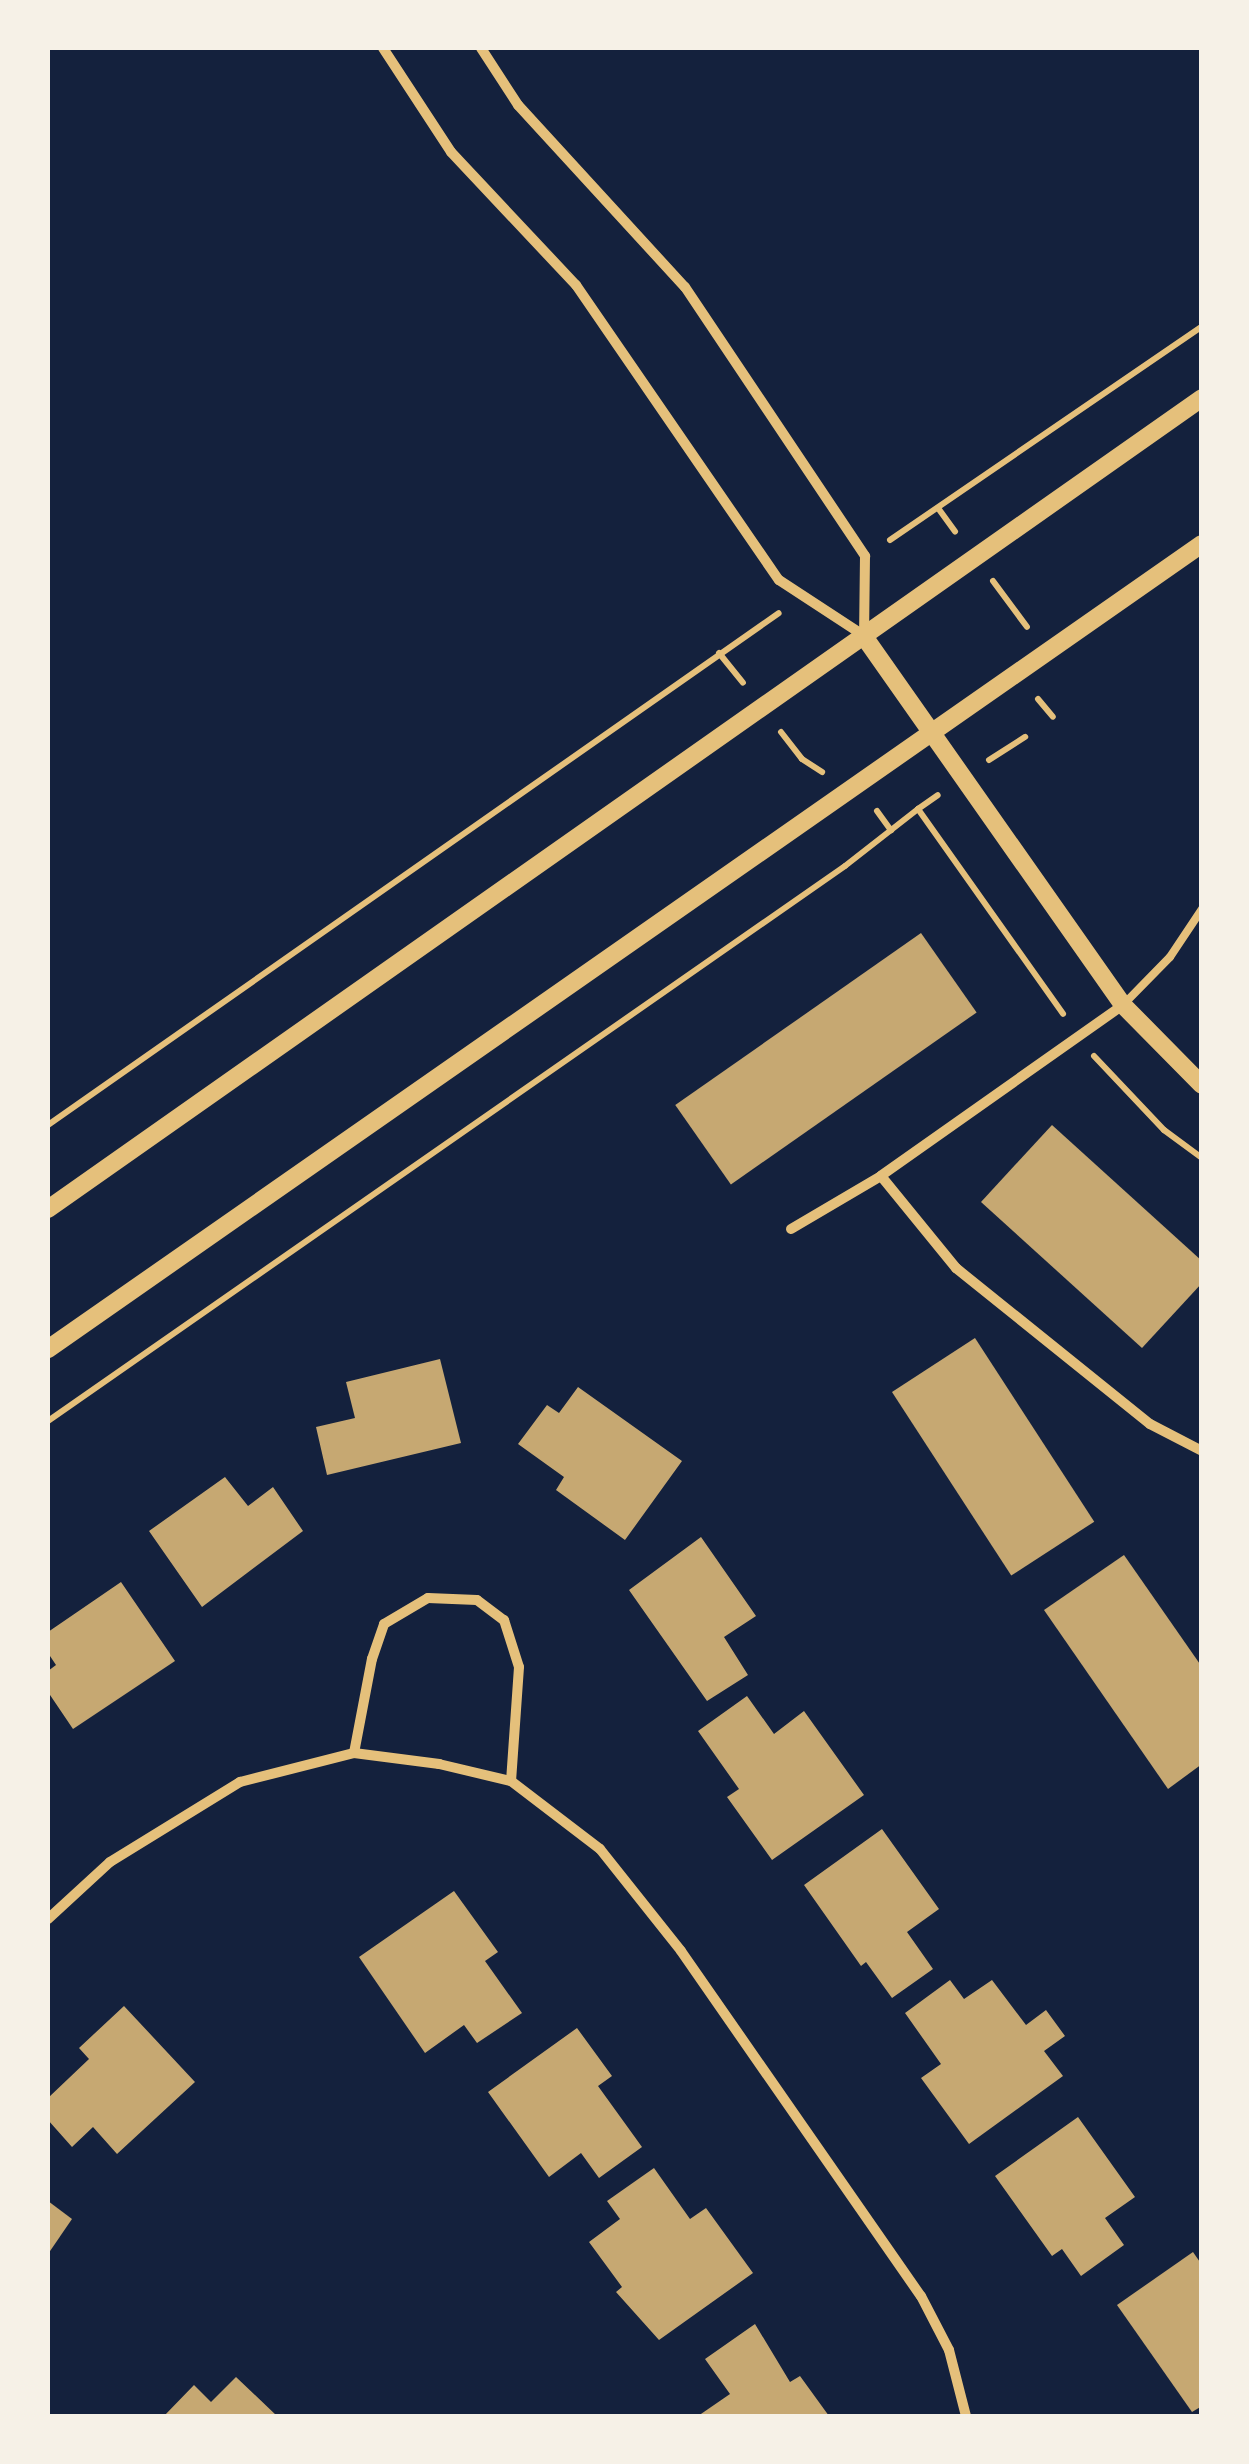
<!DOCTYPE html>
<html>
<head>
<meta charset="utf-8">
<style>
  body { margin:0 }
  #map { position:relative; width:1249px; height:2464px; overflow:hidden; background:#14213d; font-family:"Noto Serif",serif }
  div>[style] { position:absolute }
  .building>* { inset:0; background:#c6a872; transform-origin:0 0 }
  .path>* { height:6px; margin:-3px; padding:0 3px; transform-origin:3px; border-radius:3px; background:#e5c07b }
  .service>* { height:8px; margin:-4px; padding:0 4px; transform-origin:4px; border-radius:4px; background:#e5c07b }
  .minor>* { height:10px; margin:-5px; padding:0 5px; transform-origin:5px; border-radius:5px; background:#e5c07b }
  .tertiary>* { height:18px; margin:-9px; padding:0 9px; transform-origin:9px; border-radius:9px; background:#e5c07b }
  span { translate:-50% -50%; white-space:nowrap; text-align:center; line-height:1.15; -webkit-text-stroke:9px #f6f1e7; paint-order:stroke }
  .frame { position:absolute; inset:0; border:50px solid #f6f1e7; pointer-events:none }
</style>
</head>
<body>
<div id="map">
  <div class="building">
    <div style="left:921px;top:933px;width:97px;height:300px;rotate:55deg"></div>
    <div style="clip-path:polygon(1052px 1125px,1202px 1261px,1202px 1283px,1142px 1348px,981px 1202px)"></div>
    <div style="left:975px;top:1338px;width:219px;height:99px;rotate:57deg"></div>
    <div style="clip-path:polygon(440px 1359px,461px 1443px,327px 1475px,316px 1427px,355px 1418px,346px 1382px)"></div>
    <div style="clip-path:polygon(578px 1387px,682px 1461px,625px 1540px,556px 1490px,564px 1477px,518px 1444px,547px 1405px,559px 1413px)"></div>
    <div style="clip-path:polygon(225px 1477px,248px 1506px,273px 1487px,303px 1531px,202px 1607px,149px 1531px)"></div>
    <div style="clip-path:polygon(701px 1537px,756px 1616px,724px 1637px,748px 1675px,707px 1701px,629px 1590px)"></div>
    <div style="clip-path:polygon(1124px 1555px,1202px 1667px,1202px 1764px,1168px 1789px,1044px 1610px)"></div>
    <div style="clip-path:polygon(121px 1582px,175px 1661px,73px 1729px,48px 1692px,48px 1671px,56px 1665px,48px 1653px,48px 1632px)"></div>
    <div style="clip-path:polygon(747px 1696px,774px 1734px,804px 1711px,864px 1795px,772px 1860px,727px 1797px,739px 1789px,698px 1731px)"></div>
    <div style="clip-path:polygon(882px 1829px,939px 1909px,907px 1932px,933px 1969px,892px 1998px,866px 1962px,861px 1966px,804px 1885px)"></div>
    <div style="clip-path:polygon(454px 1891px,498px 1952px,485px 1961px,522px 2013px,477px 2043px,464px 2025px,425px 2053px,359px 1957px)"></div>
    <div style="clip-path:polygon(950px 1980px,964px 1999px,992px 1980px,1026px 2025px,1046px 2010px,1065px 2036px,1044px 2051px,1063px 2076px,969px 2144px,921px 2078px,941px 2064px,905px 2013px)"></div>
    <div style="clip-path:polygon(124px 2006px,195px 2082px,117px 2154px,93px 2127px,72px 2147px,48px 2120px,48px 2098px,89px 2059px,79px 2048px)"></div>
    <div style="clip-path:polygon(577px 2028px,612px 2076px,598px 2086px,642px 2147px,599px 2178px,581px 2153px,549px 2177px,488px 2092px)"></div>
    <div style="clip-path:polygon(1078px 2117px,1135px 2197px,1105px 2218px,1124px 2245px,1081px 2276px,1062px 2249px,1052px 2256px,995px 2176px)"></div>
    <div style="clip-path:polygon(654px 2168px,690px 2219px,706px 2208px,753px 2273px,659px 2340px,616px 2292px,622px 2287px,589px 2242px,620px 2219px,607px 2201px)"></div>
    <div style="clip-path:polygon(48px 2201px,72px 2219px,48px 2254px)"></div>
    <div style="clip-path:polygon(1193px 2252px,1202px 2265px,1202px 2406px,1192px 2412px,1117px 2305px)"></div>
    <div style="clip-path:polygon(755px 2324px,790px 2382px,800px 2376px,829px 2416px,698px 2416px,730px 2394px,705px 2359px)"></div>
    <div style="clip-path:polygon(236px 2377px,277px 2416px,164px 2416px,194px 2385px,211px 2402px)"></div>
  </div>
  <div class="path">
    <div style="left:938px;top:508px;width:29px;rotate:54deg"></div>
    <div style="left:890px;top:540px;width:378px;rotate:-34.4deg"></div>
    <div style="left:993px;top:581px;width:57px;rotate:53.5deg"></div>
    <div style="left:719px;top:653px;width:38px;rotate:51deg"></div>
    <div style="left:1038px;top:699px;width:23px;rotate:50deg"></div>
    <div style="left:781px;top:732px;width:34px;rotate:52deg"></div>
    <div style="left:802px;top:759px;width:24px;rotate:33deg"></div>
    <div style="left:989px;top:760px;width:43px;rotate:-32.6deg"></div>
    <div style="left:918px;top:809px;width:24px;rotate:-35deg"></div>
    <div style="left:877px;top:811px;width:24px;rotate:54deg"></div>
    <div style="left:1094px;top:1056px;width:102px;rotate:46.6deg"></div>
    <div style="left:1164px;top:1130px;width:47px;rotate:36.4deg"></div>
    <div style="left:48px;top:1125px;width:892px;rotate:-35.01deg"></div>
    <div style="left:48px;top:1421px;width:971px;rotate:-34.85deg"></div>
    <div style="left:845px;top:866px;width:93px;rotate:-38deg"></div>
    <div style="left:918px;top:809px;width:251px;rotate:54.7deg"></div>
  </div>
  <div class="service">
    <div style="left:1123px;top:1005px;width:67px;rotate:-45.6deg"></div>
    <div style="left:1170px;top:957px;width:58px;rotate:-56.3deg"></div>
  </div>
  <div class="minor">
    <div style="left:383px;top:48px;width:124px;rotate:56.8deg"></div>
    <div style="left:451px;top:152px;width:183px;rotate:46.8deg"></div>
    <div style="left:576px;top:285px;width:358px;rotate:55.5deg"></div>
    <div style="left:779px;top:580px;width:100px;rotate:33.2deg"></div>
    <div style="left:481px;top:48px;width:68px;rotate:57deg"></div>
    <div style="left:518px;top:105px;width:247px;rotate:47.5deg"></div>
    <div style="left:685px;top:287px;width:324px;rotate:56.2deg"></div>
    <div style="left:865px;top:556px;width:78px;rotate:90.7deg"></div>
    <div style="left:1123px;top:1005px;width:296px;rotate:144.8deg"></div>
    <div style="left:881px;top:1176px;width:119px;rotate:50.8deg"></div>
    <div style="left:956px;top:1268px;width:249px;rotate:38.8deg"></div>
    <div style="left:1150px;top:1424px;width:59px;rotate:27.4deg"></div>
    <div style="left:791px;top:1229px;width:104px;rotate:-30.5deg"></div>
    <div style="left:354px;top:1753px;width:96px;rotate:-79.2deg"></div>
    <div style="left:372px;top:1659px;width:37px;rotate:-71deg"></div>
    <div style="left:384px;top:1624px;width:51px;rotate:-30.6deg"></div>
    <div style="left:428px;top:1598px;width:49px;rotate:2.3deg"></div>
    <div style="left:477px;top:1600px;width:34px;rotate:37deg"></div>
    <div style="left:504px;top:1620px;width:49px;rotate:72.3deg"></div>
    <div style="left:519px;top:1667px;width:114px;rotate:94deg"></div>
    <div style="left:48px;top:1919px;width:84px;rotate:-42.6deg"></div>
    <div style="left:110px;top:1862px;width:153px;rotate:-31.6deg"></div>
    <div style="left:240px;top:1782px;width:118px;rotate:-14.3deg"></div>
    <div style="left:354px;top:1753px;width:86px;rotate:7.4deg"></div>
    <div style="left:439px;top:1764px;width:74px;rotate:13.3deg"></div>
    <div style="left:511px;top:1781px;width:112px;rotate:37.4deg"></div>
    <div style="left:600px;top:1849px;width:130px;rotate:51.5deg"></div>
    <div style="left:681px;top:1951px;width:420px;rotate:55.2deg"></div>
    <div style="left:921px;top:2296px;width:61px;rotate:62.6deg"></div>
    <div style="left:949px;top:2350px;width:68px;rotate:75.6deg"></div>
  </div>
  <div class="tertiary">
    <div style="left:863px;top:635px;width:452px;rotate:54.9deg"></div>
    <div style="left:1123px;top:1005px;width:112px;rotate:45.4deg"></div>
    <div style="left:48px;top:1209px;width:1410px;rotate:-35.1deg"></div>
    <div style="left:48px;top:1349px;width:1407px;rotate:-34.9deg"></div>
  </div>
  <div class="frame"></div>
</div>
</body>
</html>
